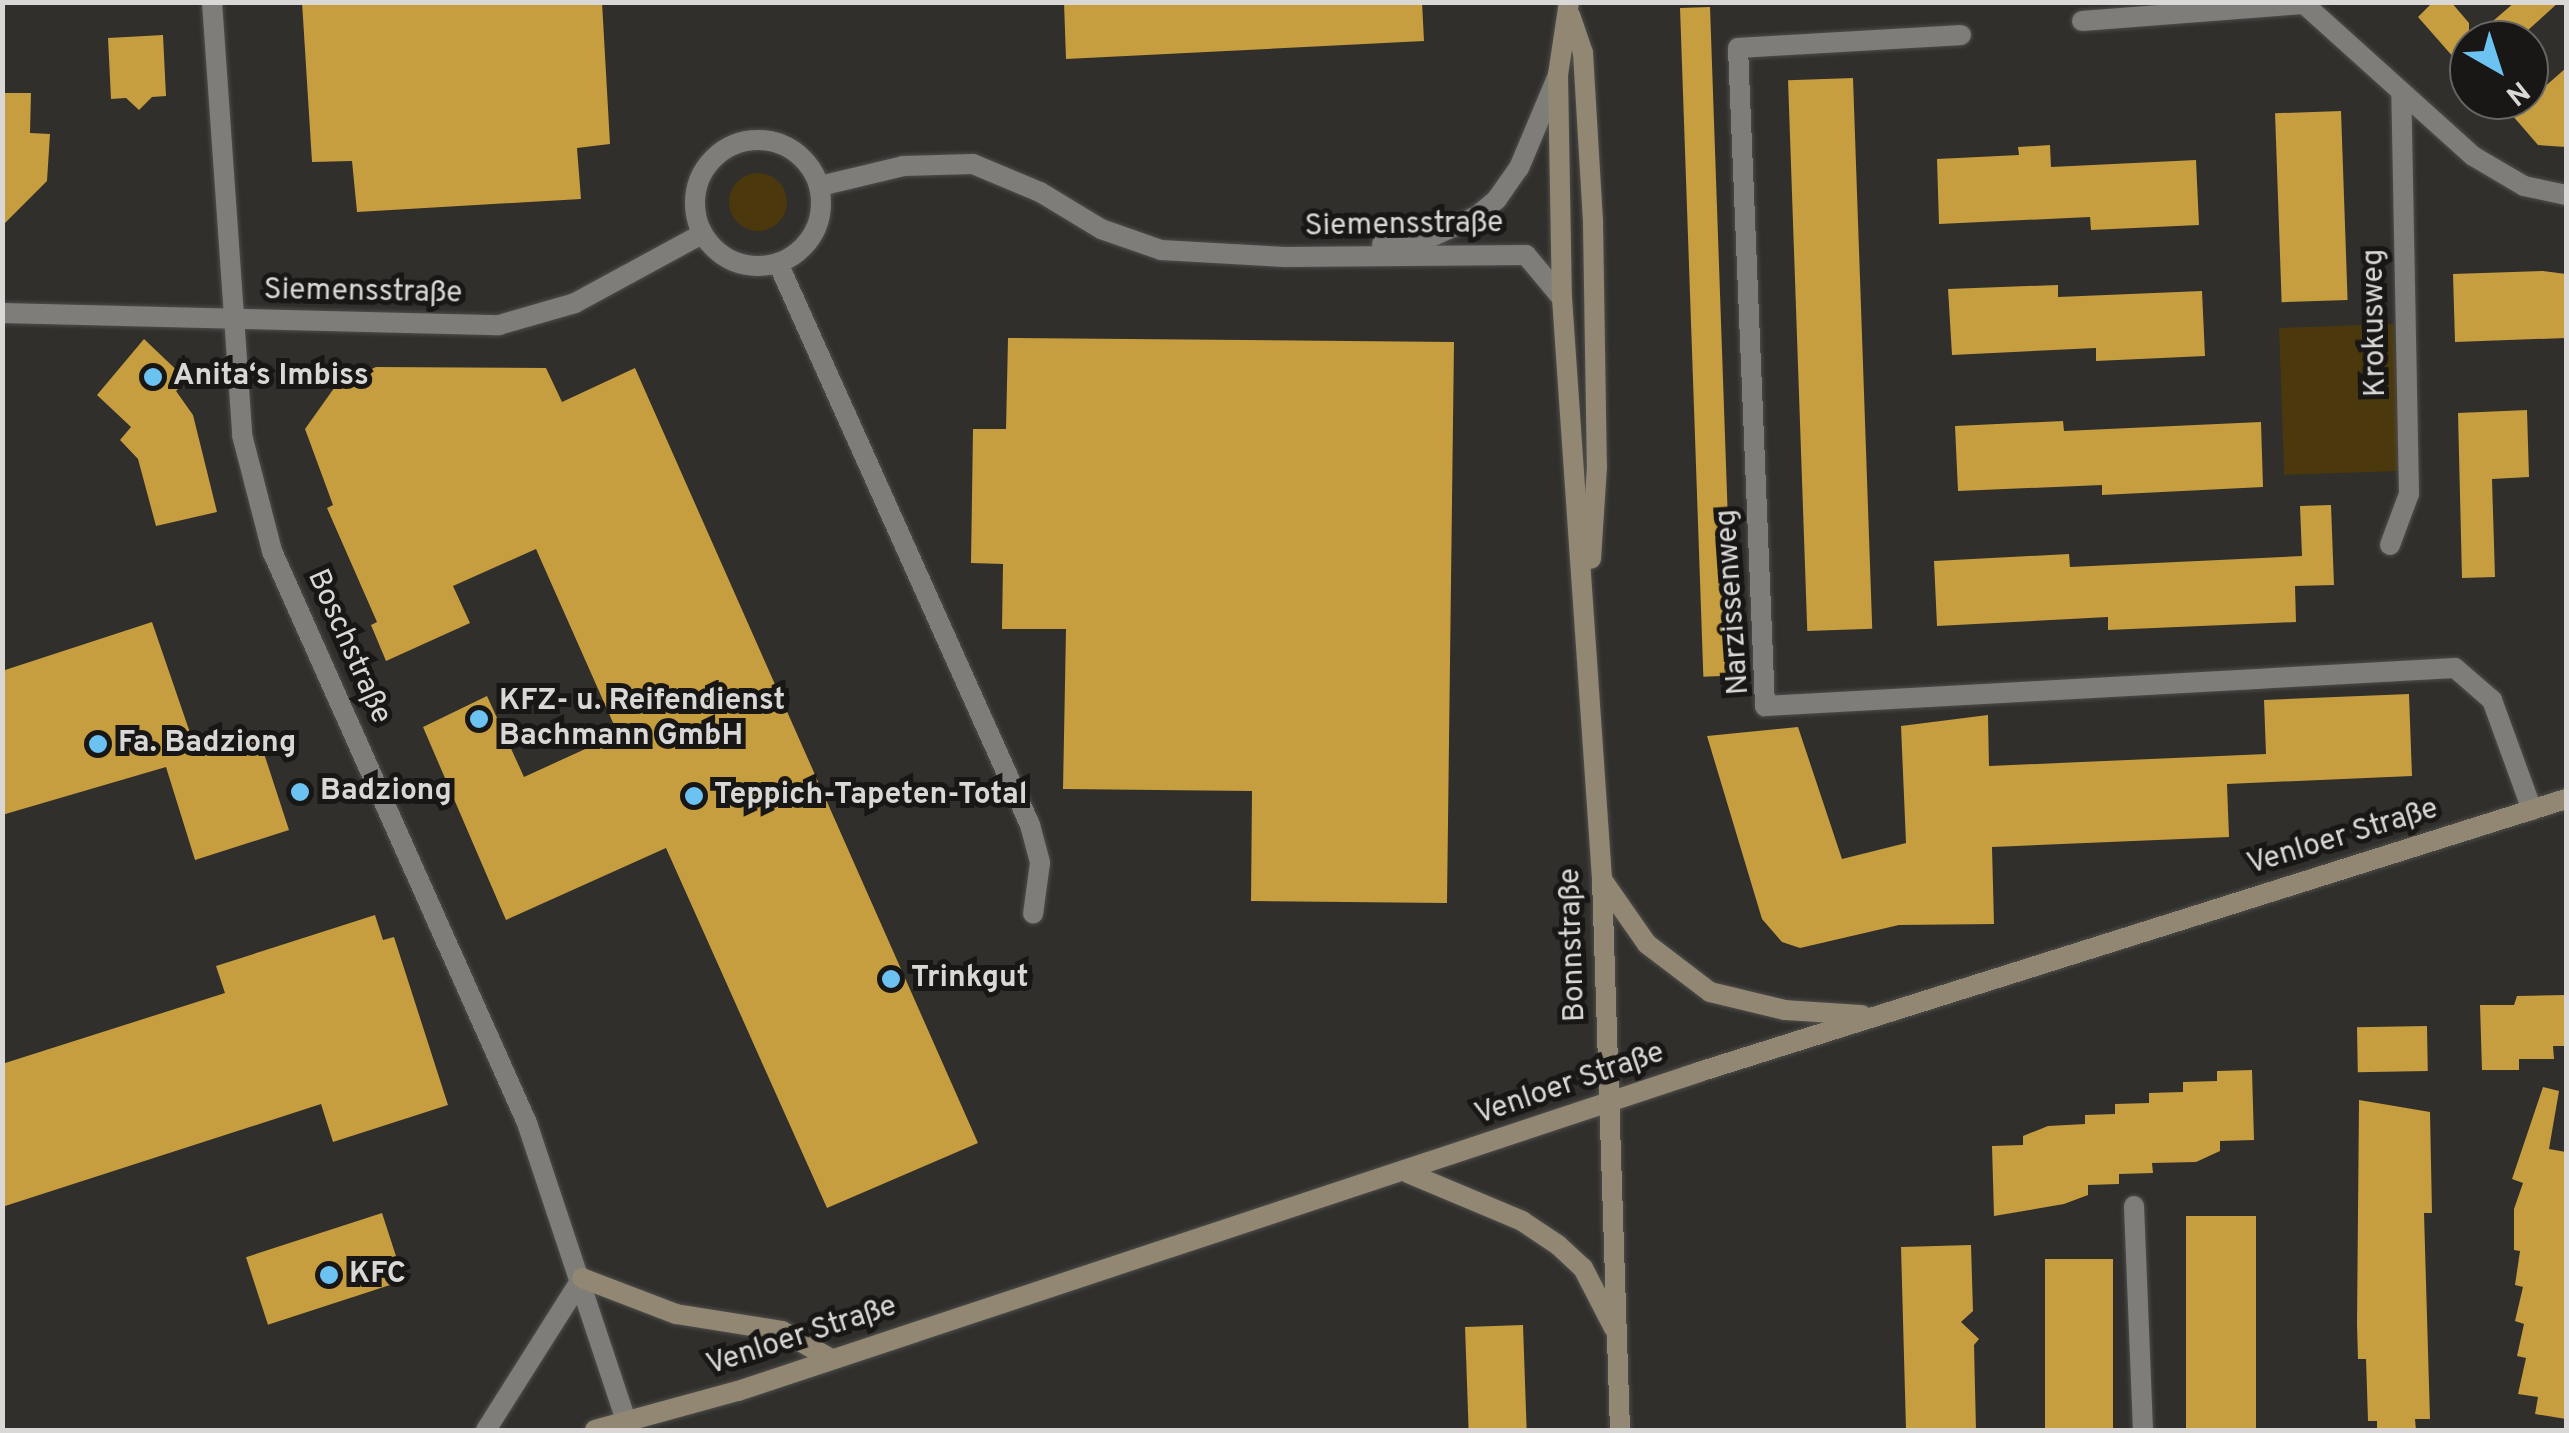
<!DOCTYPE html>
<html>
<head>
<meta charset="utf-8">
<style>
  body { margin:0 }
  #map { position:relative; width:2569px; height:1433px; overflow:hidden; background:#302f2c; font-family:Overpass,sans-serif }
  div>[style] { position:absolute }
  .green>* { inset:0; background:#4b390d; transform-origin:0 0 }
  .round { border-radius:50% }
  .building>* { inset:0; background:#c69d3f; transform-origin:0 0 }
  .roads { filter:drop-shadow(0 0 2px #4e4d4b) drop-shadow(0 0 2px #4e4d4b) }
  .street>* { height:20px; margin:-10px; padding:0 10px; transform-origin:10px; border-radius:10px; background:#7f7d7a }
  .street>.ring { margin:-10px; padding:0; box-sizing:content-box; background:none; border:20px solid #7f7d7a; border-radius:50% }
  .secondary>* { height:20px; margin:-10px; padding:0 10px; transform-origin:10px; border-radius:10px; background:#928772 }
  .dots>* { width:28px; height:28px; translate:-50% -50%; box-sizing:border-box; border:5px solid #181716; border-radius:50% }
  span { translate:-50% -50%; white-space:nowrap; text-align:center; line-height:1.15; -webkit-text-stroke:10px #181716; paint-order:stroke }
  .street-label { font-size:30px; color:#d9d8d6 }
  .poi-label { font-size:30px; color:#d9d8d6; font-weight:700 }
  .left { translate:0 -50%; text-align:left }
  .frame { position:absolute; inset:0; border:5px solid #d9d8d6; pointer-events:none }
  .north { position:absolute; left:2449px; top:20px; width:100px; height:100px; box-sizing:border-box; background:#181716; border:2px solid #656463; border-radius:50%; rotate:141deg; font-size:28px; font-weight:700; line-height:40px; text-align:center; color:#d9d8d6 }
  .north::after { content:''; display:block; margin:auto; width:35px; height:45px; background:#6cc3f2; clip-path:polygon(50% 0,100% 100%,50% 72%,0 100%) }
</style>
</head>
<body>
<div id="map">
  <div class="green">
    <div class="round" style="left:729px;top:173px;width:58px;height:58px"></div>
    <div style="left:2394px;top:324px;width:147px;height:115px;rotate:88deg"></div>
  </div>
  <div class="building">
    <div style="clip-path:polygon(302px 2px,602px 2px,610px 144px,577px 148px,581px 199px,357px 212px,352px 161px,312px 162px)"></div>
    <div style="clip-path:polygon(1064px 2px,1422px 2px,1424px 41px,1066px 59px)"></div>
    <div style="clip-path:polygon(2433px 2px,2451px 2px,2469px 23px,2469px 75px,2418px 17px)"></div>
    <div style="clip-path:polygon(2515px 2px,2559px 2px,2517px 40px,2471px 40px)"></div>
    <div style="left:1710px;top:7px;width:669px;height:30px;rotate:88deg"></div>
    <div style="clip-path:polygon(163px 35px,166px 96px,152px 97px,139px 110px,126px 98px,111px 99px,108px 38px)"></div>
    <div style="clip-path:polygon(2566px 68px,2566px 147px,2538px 145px,2512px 115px)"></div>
    <div style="left:1853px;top:78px;width:551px;height:65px;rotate:88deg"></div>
    <div style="clip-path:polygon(2px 93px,31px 93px,30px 133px,50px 134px,47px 181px,2px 226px)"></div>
    <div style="left:2341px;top:111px;width:189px;height:66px;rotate:88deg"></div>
    <div style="clip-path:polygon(2050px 145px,2051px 167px,2196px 160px,2199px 225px,2091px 230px,2090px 217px,1939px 224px,1937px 159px,2019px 155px,2018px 147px)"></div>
    <div style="clip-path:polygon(2543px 271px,2566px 274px,2566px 338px,2455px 342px,2453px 274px)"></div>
    <div style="clip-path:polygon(2058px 285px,2058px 297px,2202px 291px,2205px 356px,2096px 361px,2096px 348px,1952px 355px,1948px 289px)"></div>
    <div style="clip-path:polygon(1008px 338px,1454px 342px,1447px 903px,1251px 901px,1252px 791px,1063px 789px,1066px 629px,1002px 629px,1003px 564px,971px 563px,973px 429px,1006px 429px)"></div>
    <div style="clip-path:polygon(144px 339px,187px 380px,176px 391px,193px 415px,217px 512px,156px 526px,138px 459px,120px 440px,131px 427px,97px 395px)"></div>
    <div style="clip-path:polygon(376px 367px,546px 368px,562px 402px,635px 368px,978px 1143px,827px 1208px,666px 848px,506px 920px,423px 727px,487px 696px,524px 777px,618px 734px,536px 549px,453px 586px,470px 623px,386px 661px,371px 625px,377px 622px,327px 508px,333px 505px,305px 429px,337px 384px)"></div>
    <div style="clip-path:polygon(2527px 410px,2529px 477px,2492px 479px,2495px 577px,2462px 578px,2458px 413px)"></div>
    <div style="clip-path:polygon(2063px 421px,2064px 431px,2261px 422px,2263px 487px,2102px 495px,2102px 485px,1958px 491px,1955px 426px)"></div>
    <div style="clip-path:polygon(2331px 505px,2334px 585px,2295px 586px,2296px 622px,2108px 630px,2108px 617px,1937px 626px,1934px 561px,2069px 554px,2070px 567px,2302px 556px,2300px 506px)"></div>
    <div style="clip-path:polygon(152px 622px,198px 756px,257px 732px,289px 830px,195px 860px,166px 767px,2px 815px,2px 671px)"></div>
    <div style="clip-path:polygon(2409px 694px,2412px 776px,2227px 784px,2229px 837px,1992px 847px,1994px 924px,1899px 925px,1800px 948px,1782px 942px,1762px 919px,1707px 736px,1798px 727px,1842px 859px,1906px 843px,1901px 726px,1988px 715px,1989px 766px,2266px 754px,2264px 700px)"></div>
    <div style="clip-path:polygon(375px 915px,383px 940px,394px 937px,448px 1105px,333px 1142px,321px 1104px,2px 1207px,2px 1064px,225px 993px,216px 966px)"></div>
    <div style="clip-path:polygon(2566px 995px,2566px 1046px,2553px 1046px,2554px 1059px,2519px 1059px,2519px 1070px,2482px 1070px,2480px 1005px,2514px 1005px,2517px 996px)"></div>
    <div style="left:2427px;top:1026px;width:45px;height:70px;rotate:89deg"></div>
    <div style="clip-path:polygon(2252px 1070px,2254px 1140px,2220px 1141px,2220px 1151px,2196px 1162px,2152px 1163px,2153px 1173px,2119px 1174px,2119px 1184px,2088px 1185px,2088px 1195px,2064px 1204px,1994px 1216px,1992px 1146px,2023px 1145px,2023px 1136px,2048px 1126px,2085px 1124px,2085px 1115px,2115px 1114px,2115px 1104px,2149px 1103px,2149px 1093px,2183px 1092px,2183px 1082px,2217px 1081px,2217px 1071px)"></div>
    <div style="clip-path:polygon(2543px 1087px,2559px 1091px,2549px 1149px,2566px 1152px,2566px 1419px,2535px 1414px,2538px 1397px,2518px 1394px,2526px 1358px,2517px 1356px,2524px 1324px,2515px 1321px,2523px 1287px,2515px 1285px,2520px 1251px,2514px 1250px,2514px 1209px,2523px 1183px,2512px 1179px)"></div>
    <div style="clip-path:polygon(2359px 1100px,2430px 1112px,2432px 1213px,2424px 1213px,2430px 1419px,2415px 1419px,2416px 1430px,2377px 1430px,2377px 1421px,2368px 1421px,2366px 1359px,2358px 1359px,2357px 1324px)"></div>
    <div style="left:382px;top:1213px;width:71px;height:143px;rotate:72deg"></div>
    <div style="left:2256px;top:1216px;width:214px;height:70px;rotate:90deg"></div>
    <div style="clip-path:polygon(1971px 1245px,1973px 1311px,1961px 1322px,1979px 1339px,1974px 1345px,1976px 1430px,1906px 1430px,1901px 1247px)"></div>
    <div style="left:2113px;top:1259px;width:171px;height:68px;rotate:90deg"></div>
    <div style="left:1523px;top:1325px;width:105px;height:58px;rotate:88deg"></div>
  </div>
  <div class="roads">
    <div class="street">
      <div style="left:212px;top:2px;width:434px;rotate:86deg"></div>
      <div style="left:242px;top:435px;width:120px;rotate:75.5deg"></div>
      <div style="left:272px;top:551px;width:626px;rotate:65.97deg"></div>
      <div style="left:527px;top:1123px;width:324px;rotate:71.6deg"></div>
      <div style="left:2302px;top:2px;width:230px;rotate:42deg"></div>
      <div style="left:2473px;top:156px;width:59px;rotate:30.5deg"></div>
      <div style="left:2524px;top:186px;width:43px;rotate:12.1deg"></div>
      <div style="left:2082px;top:21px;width:221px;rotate:-4.4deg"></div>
      <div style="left:1961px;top:35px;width:223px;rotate:176.7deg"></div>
      <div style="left:1738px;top:48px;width:659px;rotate:87.65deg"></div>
      <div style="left:1765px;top:706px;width:691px;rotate:-3.15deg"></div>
      <div style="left:2455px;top:668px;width:49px;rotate:40.9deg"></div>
      <div style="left:2492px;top:700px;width:117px;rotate:70deg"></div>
      <div class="ring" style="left:695px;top:140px;width:106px;height:106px"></div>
      <div style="left:820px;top:186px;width:85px;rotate:-13.5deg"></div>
      <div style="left:903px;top:166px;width:70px;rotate:-1.6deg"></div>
      <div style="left:973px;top:164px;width:73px;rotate:22.7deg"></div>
      <div style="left:1040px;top:192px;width:71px;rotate:31.2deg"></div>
      <div style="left:1101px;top:229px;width:64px;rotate:19.3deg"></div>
      <div style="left:1161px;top:250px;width:124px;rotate:3.2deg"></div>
      <div style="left:1285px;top:257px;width:241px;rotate:-0.5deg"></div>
      <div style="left:1526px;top:255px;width:56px;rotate:50.1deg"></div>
      <div style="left:1382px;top:244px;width:47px;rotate:-7.3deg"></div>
      <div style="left:1429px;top:238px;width:53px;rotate:-24.6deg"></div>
      <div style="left:1477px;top:216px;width:26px;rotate:-40deg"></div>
      <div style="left:1497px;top:199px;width:38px;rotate:-55deg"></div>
      <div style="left:1519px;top:168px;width:101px;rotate:-67.2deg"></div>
      <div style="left:778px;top:263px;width:616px;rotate:65.85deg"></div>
      <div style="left:1030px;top:825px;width:39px;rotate:75deg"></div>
      <div style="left:1040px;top:863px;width:51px;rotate:97.8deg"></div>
      <div style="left:2px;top:313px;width:497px;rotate:1.4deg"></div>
      <div style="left:499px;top:325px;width:79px;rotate:-16.1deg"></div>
      <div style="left:575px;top:303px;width:145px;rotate:-28.5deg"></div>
      <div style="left:2390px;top:545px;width:54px;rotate:-69.6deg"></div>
      <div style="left:2409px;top:494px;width:399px;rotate:-91.1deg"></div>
      <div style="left:2134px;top:1206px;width:224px;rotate:87.7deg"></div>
      <div style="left:486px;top:1430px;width:180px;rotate:-57.7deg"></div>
    </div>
    <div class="secondary">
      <div style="left:1569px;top:2px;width:74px;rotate:98.6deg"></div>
      <div style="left:1558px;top:75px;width:223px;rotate:89deg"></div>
      <div style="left:1562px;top:298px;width:582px;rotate:86.06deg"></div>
      <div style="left:1602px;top:879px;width:551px;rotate:88.13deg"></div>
      <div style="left:1570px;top:15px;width:40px;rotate:71.1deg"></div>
      <div style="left:1583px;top:53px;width:169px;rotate:86.6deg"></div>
      <div style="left:1593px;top:222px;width:244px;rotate:89.1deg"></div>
      <div style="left:1597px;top:466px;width:93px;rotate:93.7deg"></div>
      <div style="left:1603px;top:881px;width:77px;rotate:55.1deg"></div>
      <div style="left:1647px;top:944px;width:79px;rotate:37.3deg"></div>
      <div style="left:1710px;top:992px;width:77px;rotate:13.5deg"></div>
      <div style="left:1785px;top:1010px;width:77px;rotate:3.7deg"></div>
      <div style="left:1408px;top:1173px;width:124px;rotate:22.8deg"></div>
      <div style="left:1522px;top:1221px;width:43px;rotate:33.7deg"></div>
      <div style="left:1558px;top:1245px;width:34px;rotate:43deg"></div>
      <div style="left:1583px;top:1268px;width:68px;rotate:62.7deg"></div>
      <div style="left:582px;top:1278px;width:101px;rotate:21deg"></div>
      <div style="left:676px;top:1314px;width:107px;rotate:9.1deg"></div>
      <div style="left:782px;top:1331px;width:56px;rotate:29.7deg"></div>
      <div style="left:595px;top:1430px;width:148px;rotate:-15.3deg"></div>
      <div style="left:738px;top:1391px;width:1013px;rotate:-18.36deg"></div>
      <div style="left:1699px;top:1072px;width:909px;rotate:-17.48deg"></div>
    </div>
  </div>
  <div class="dots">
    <div style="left:153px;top:377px;background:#6cc3f2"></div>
    <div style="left:479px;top:719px;background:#6cc3f2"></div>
    <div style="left:98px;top:744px;background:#6cc3f2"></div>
    <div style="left:300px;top:792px;background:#6cc3f2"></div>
    <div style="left:694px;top:796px;background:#6cc3f2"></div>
    <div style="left:891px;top:979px;background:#6cc3f2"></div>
    <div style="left:329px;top:1275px;background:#6cc3f2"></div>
  </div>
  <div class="street-label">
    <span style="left:1404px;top:226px;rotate:-1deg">Siemensstraße</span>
    <span style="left:363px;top:293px;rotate:1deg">Siemensstraße</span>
    <span style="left:2376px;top:323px;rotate:-91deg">Krokusweg</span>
    <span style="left:1734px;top:602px;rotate:-94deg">Narzissenweg</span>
    <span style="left:348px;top:647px;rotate:66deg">Boschstraße</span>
    <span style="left:2343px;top:838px;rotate:-17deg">Venloer Straße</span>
    <span style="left:1574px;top:945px;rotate:-92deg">Bonnstraße</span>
    <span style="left:1570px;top:1085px;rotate:-19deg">Venloer Straße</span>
    <span style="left:802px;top:1337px;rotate:-18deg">Venloer Straße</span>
  </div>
  <div class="poi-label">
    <span class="left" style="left:173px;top:377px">Anita‘s Imbiss</span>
    <span class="left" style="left:499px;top:719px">KFZ- u. Reifendienst<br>Bachmann GmbH</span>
    <span class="left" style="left:118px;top:744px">Fa. Badziong</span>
    <span class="left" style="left:320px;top:792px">Badziong</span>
    <span class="left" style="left:714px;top:796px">Teppich-Tapeten-Total</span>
    <span class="left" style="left:911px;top:979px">Trinkgut</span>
    <span class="left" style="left:349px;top:1275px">KFC</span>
  </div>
  <div class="frame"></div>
  <div class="north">N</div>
</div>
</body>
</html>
